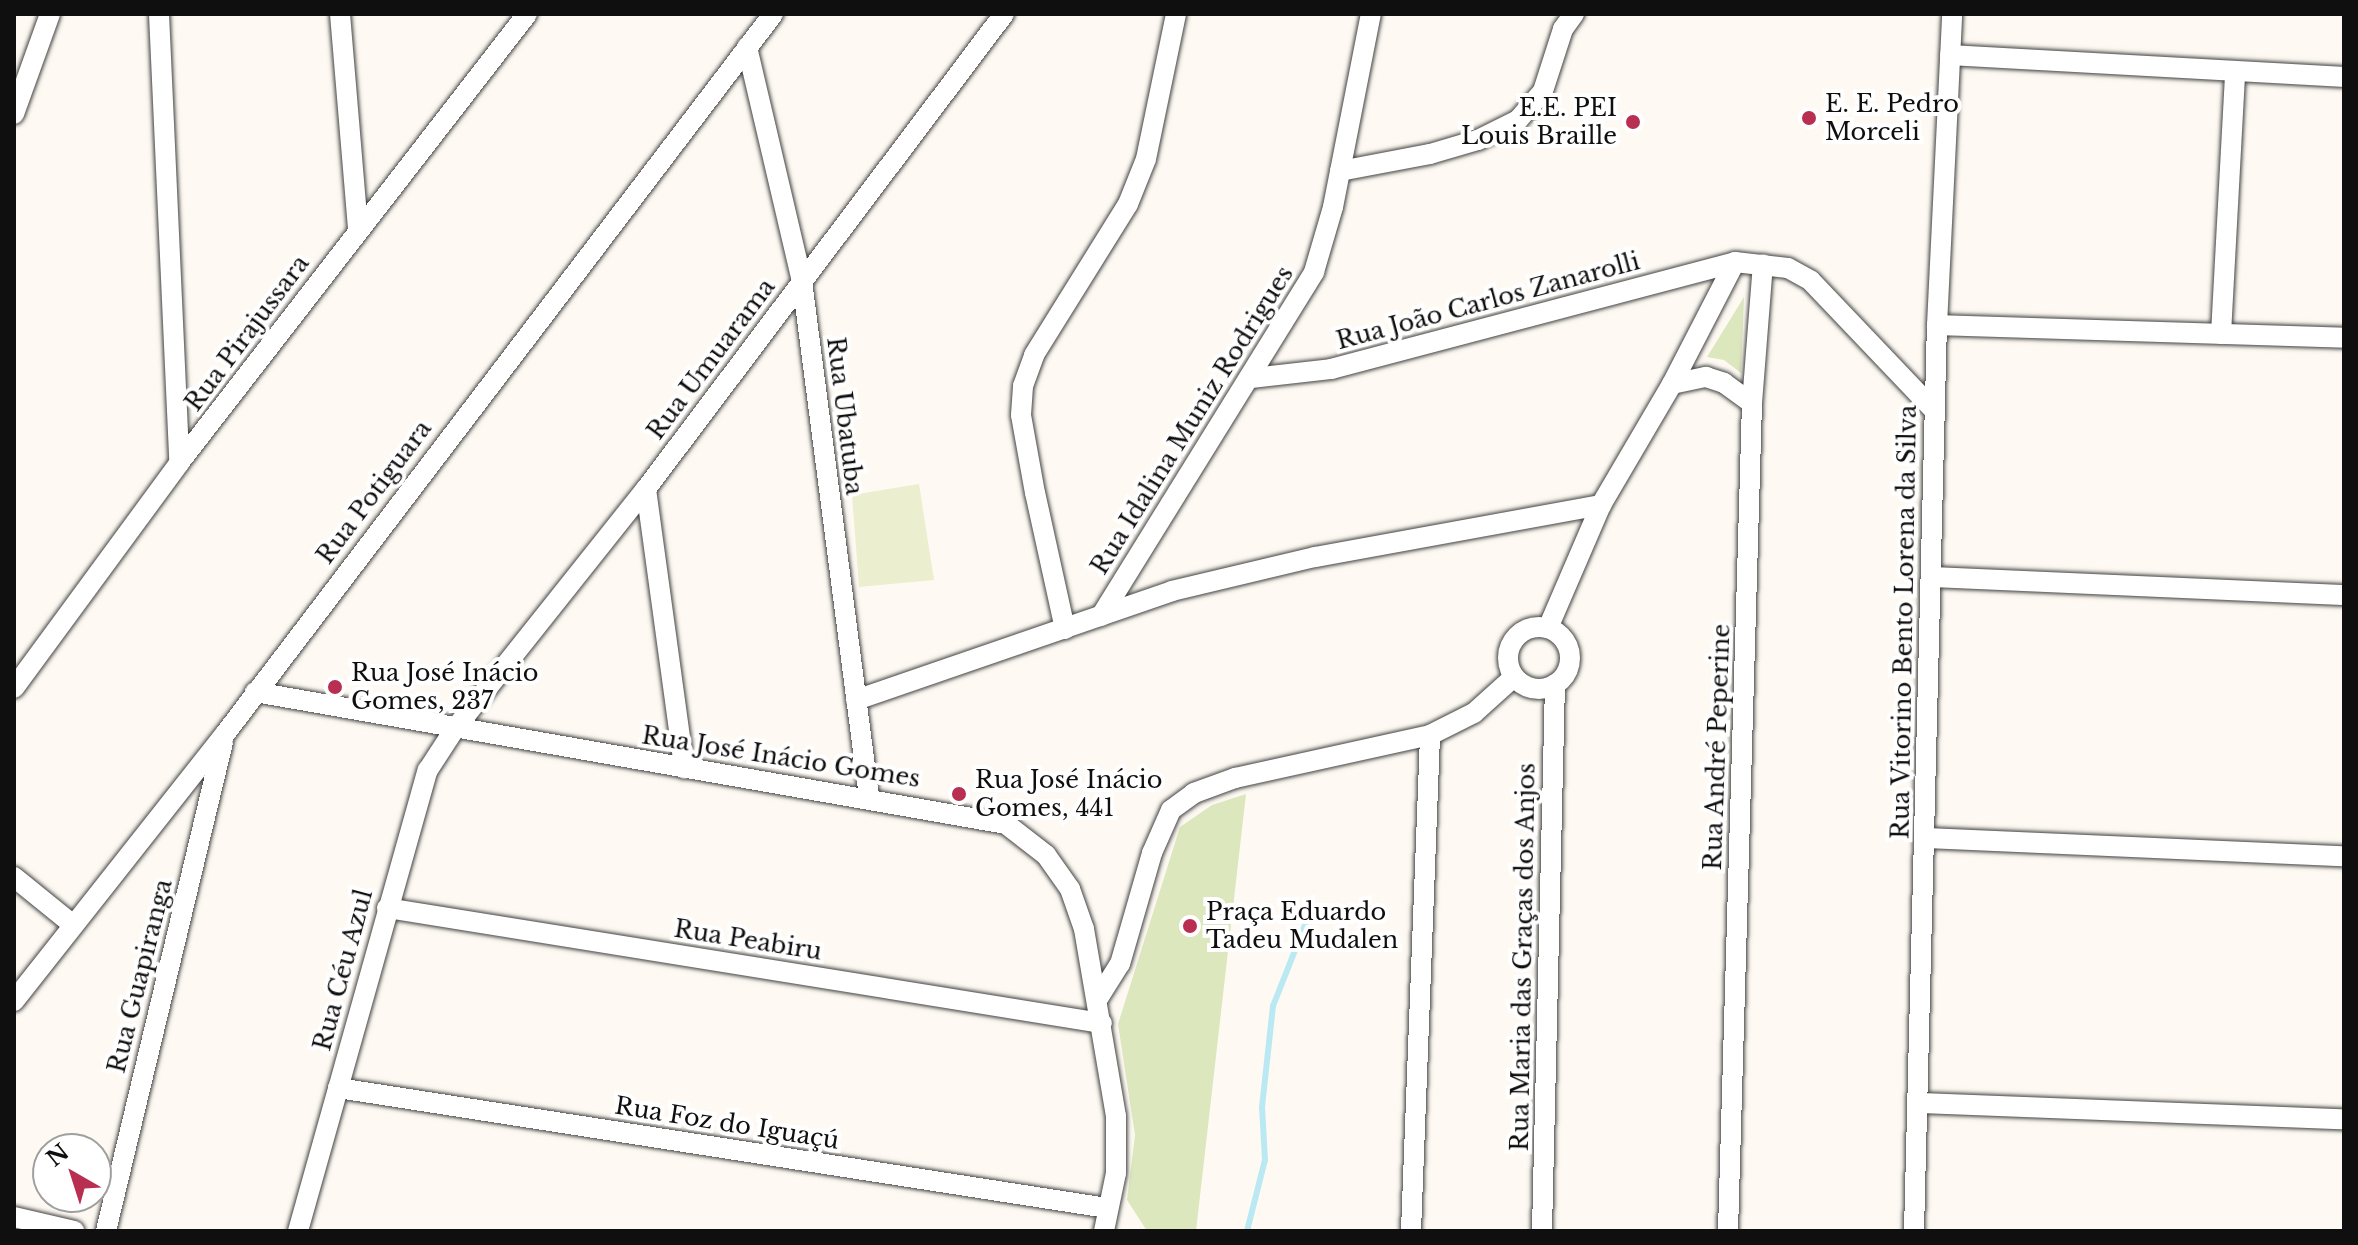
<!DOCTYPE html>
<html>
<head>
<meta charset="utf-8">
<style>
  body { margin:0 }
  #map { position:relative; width:2358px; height:1245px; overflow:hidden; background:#fefaf3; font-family:"Libre Baskerville",serif }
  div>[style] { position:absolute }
  .green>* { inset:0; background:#dce7be }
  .pitch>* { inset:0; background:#ebefcf }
  .stream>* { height:6px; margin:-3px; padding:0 3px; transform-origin:3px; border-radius:3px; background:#bae9f3 }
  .roads { filter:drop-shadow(0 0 2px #424242) drop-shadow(0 0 2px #424242) }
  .minor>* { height:20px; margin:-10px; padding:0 10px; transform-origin:10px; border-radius:10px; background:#fff }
  .minor>.ring { margin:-10px; padding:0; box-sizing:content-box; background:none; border:20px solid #fff; border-radius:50% }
  .dots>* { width:22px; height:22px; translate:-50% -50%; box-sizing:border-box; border:4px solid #fff; border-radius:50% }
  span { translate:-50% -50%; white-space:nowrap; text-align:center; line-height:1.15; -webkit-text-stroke:8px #fff; paint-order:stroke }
  .poi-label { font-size:24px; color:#0f0f0f }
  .left { translate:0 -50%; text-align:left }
  .right { translate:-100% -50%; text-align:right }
  .street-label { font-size:24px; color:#0f0f0f }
  .frame { position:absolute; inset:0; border:16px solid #0f0f0f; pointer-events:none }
  .north { position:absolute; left:32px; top:1133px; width:80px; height:80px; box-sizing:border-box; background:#fff; border:2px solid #9f9f9f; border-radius:50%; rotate:321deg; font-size:22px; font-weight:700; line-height:32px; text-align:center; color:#0f0f0f }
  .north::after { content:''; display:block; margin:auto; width:28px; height:36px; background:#b82f52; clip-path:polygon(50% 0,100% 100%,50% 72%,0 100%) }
</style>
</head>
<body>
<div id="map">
  <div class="green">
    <div style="clip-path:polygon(1744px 297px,1741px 373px,1724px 360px,1707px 357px)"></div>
    <div style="clip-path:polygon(1246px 794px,1196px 1231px,1147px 1231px,1127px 1200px,1135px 1135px,1118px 1024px,1180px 827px,1212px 805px)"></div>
  </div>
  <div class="pitch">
    <div style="clip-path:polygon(919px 484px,934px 580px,859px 587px,852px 495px)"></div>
  </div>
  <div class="stream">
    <div style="left:1247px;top:1231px;width:73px;rotate:-75.8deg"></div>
    <div style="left:1265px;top:1160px;width:53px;rotate:-93.2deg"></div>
    <div style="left:1262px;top:1107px;width:102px;rotate:-83.8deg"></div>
    <div style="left:1273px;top:1006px;width:92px;rotate:-68.4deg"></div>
  </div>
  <div class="roads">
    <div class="minor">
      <div style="left:159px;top:14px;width:449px;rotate:87.4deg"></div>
      <div style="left:340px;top:14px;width:217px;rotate:85.2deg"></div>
      <div style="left:747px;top:47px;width:240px;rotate:76.8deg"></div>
      <div style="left:802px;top:281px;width:520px;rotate:82.6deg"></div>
      <div style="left:1950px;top:55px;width:395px;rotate:3.2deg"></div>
      <div style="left:14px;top:114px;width:106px;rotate:-70.2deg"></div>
      <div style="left:1340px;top:171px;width:92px;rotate:-10.7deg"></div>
      <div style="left:1430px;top:154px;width:50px;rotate:-16.3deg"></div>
      <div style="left:1478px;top:140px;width:45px;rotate:-26.6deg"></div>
      <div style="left:1518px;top:120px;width:38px;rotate:-49deg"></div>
      <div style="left:1543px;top:91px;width:65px;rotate:-72.1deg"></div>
      <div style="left:1563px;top:29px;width:19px;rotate:-54deg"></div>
      <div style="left:1937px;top:325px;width:407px;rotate:1.8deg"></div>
      <div style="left:2221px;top:334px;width:261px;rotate:-86.9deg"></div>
      <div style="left:1252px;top:378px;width:80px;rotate:-6.5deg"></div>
      <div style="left:1331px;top:369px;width:418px;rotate:-14.8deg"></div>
      <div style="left:1735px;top:262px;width:53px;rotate:6.5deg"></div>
      <div style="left:1788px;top:268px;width:26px;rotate:29deg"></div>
      <div style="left:1811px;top:281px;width:178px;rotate:46.4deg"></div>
      <div style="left:1672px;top:384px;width:35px;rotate:-12deg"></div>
      <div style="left:1706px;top:377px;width:19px;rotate:18deg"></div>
      <div style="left:1724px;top:383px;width:34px;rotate:36deg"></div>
      <div style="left:646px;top:489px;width:282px;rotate:82.2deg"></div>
      <div style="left:1931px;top:577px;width:413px;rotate:2.5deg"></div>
      <div style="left:1101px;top:616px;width:405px;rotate:-58.2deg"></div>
      <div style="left:1314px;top:272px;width:68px;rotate:-73.7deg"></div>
      <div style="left:1333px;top:207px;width:197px;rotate:-78.9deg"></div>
      <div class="ring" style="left:1508px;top:627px;width:42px;height:42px"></div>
      <div style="left:1548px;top:628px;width:134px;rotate:-66.7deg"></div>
      <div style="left:1601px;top:505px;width:140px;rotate:-59.6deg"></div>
      <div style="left:1672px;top:384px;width:137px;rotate:-62.7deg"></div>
      <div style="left:1065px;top:629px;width:139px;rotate:-102.4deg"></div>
      <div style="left:1035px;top:493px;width:79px;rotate:-100.2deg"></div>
      <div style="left:1021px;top:415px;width:29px;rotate:-86deg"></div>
      <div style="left:1023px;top:386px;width:33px;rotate:-70deg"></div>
      <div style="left:1034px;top:355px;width:178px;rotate:-58.1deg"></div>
      <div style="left:1128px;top:204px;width:48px;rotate:-68.2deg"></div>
      <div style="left:1146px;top:159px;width:148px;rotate:-78.3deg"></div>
      <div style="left:14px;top:688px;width:279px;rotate:-53.7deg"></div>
      <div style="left:179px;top:463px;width:568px;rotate:-52.22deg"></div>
      <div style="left:255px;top:692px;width:763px;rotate:9.97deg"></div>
      <div style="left:1006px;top:824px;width:51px;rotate:37.8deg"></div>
      <div style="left:1046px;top:855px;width:42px;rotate:54.8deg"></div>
      <div style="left:1070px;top:889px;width:42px;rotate:70.7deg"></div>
      <div style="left:1084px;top:929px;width:190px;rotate:80.3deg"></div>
      <div style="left:1116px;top:1116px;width:57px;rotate:90deg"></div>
      <div style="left:1116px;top:1173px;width:59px;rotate:101.7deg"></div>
      <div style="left:856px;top:700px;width:334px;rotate:-19deg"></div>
      <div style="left:1172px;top:591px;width:147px;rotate:-13.4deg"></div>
      <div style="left:1315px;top:557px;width:291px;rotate:-10.3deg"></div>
      <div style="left:1925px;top:838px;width:419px;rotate:2.5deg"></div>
      <div style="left:14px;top:877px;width:75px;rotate:39deg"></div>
      <div style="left:387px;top:908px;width:724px;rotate:9.14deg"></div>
      <div style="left:1099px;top:997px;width:39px;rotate:-58deg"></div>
      <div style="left:1120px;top:964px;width:116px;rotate:-73.9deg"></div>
      <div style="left:1152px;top:853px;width:47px;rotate:-66.2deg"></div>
      <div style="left:1171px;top:810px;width:29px;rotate:-36deg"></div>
      <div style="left:1194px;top:793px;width:44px;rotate:-20.1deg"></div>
      <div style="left:1235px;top:778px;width:200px;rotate:-12.4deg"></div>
      <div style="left:1430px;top:735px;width:49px;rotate:-26.6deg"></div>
      <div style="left:1474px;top:713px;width:54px;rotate:-42deg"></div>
      <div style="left:14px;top:1001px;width:340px;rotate:-51.7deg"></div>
      <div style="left:225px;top:734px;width:905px;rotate:-52.72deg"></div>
      <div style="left:338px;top:1088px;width:778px;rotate:8.87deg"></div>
      <div style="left:1918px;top:1103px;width:426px;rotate:2.2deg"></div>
      <div style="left:14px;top:1217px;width:62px;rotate:13.1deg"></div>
      <div style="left:106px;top:1231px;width:503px;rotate:-76.54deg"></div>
      <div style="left:298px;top:1231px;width:479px;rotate:-74.3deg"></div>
      <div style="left:428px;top:770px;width:48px;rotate:-57deg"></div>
      <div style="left:454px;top:730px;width:308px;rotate:-51.5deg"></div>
      <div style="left:646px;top:489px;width:595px;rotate:-53deg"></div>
      <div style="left:1411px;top:1231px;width:496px;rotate:-87.8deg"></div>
      <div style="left:1542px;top:1231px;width:547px;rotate:-88.64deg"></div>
      <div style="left:1728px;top:1231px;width:828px;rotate:-88.34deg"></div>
      <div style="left:1752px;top:403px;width:139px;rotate:-85.5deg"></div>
      <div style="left:1914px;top:1231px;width:906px;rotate:-88.55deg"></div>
      <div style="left:1937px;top:325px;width:311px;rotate:-87.2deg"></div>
    </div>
  </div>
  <div class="dots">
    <div style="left:1809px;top:118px;background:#b82f52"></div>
    <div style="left:1633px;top:122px;background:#b82f52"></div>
    <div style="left:335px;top:687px;background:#b82f52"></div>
    <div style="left:959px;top:794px;background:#b82f52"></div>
    <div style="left:1190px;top:926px;background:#b82f52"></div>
  </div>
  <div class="poi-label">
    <span class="left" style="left:1825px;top:118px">E. E. Pedro<br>Morceli</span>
    <span class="right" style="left:1617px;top:122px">E.E. PEI<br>Louis Braille</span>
    <span class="left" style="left:351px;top:687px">Rua José Inácio<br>Gomes, 237</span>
    <span class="left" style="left:975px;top:794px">Rua José Inácio<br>Gomes, 441</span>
    <span class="left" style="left:1206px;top:926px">Praça Eduardo<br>Tadeu Mudalen</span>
  </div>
  <div class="street-label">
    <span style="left:1488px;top:301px;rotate:-15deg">Rua João Carlos Zanarolli</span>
    <span style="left:247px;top:333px;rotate:-53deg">Rua Pirajussara</span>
    <span style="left:711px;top:359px;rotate:-53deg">Rua Umuarama</span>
    <span style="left:845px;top:416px;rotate:83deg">Rua Ubatuba</span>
    <span style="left:1192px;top:420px;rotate:-58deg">Rua Idalina Muniz Rodrigues</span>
    <span style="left:374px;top:492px;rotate:-53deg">Rua Potiguara</span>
    <span style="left:1904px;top:622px;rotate:-89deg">Rua Vitorino Bento Lorena da Silva</span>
    <span style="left:1717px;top:747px;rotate:-88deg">Rua André Peperine</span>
    <span style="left:781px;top:757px;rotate:9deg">Rua José Inácio Gomes</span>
    <span style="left:748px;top:940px;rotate:9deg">Rua Peabiru</span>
    <span style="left:1523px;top:957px;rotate:-89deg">Rua Maria das Graças dos Anjos</span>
    <span style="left:343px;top:970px;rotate:-75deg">Rua Céu Azul</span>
    <span style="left:140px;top:976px;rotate:-76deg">Rua Guapiranga</span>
    <span style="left:727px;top:1123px;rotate:9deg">Rua Foz do Iguaçú</span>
  </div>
  <div class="frame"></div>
  <div class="north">N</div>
</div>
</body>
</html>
